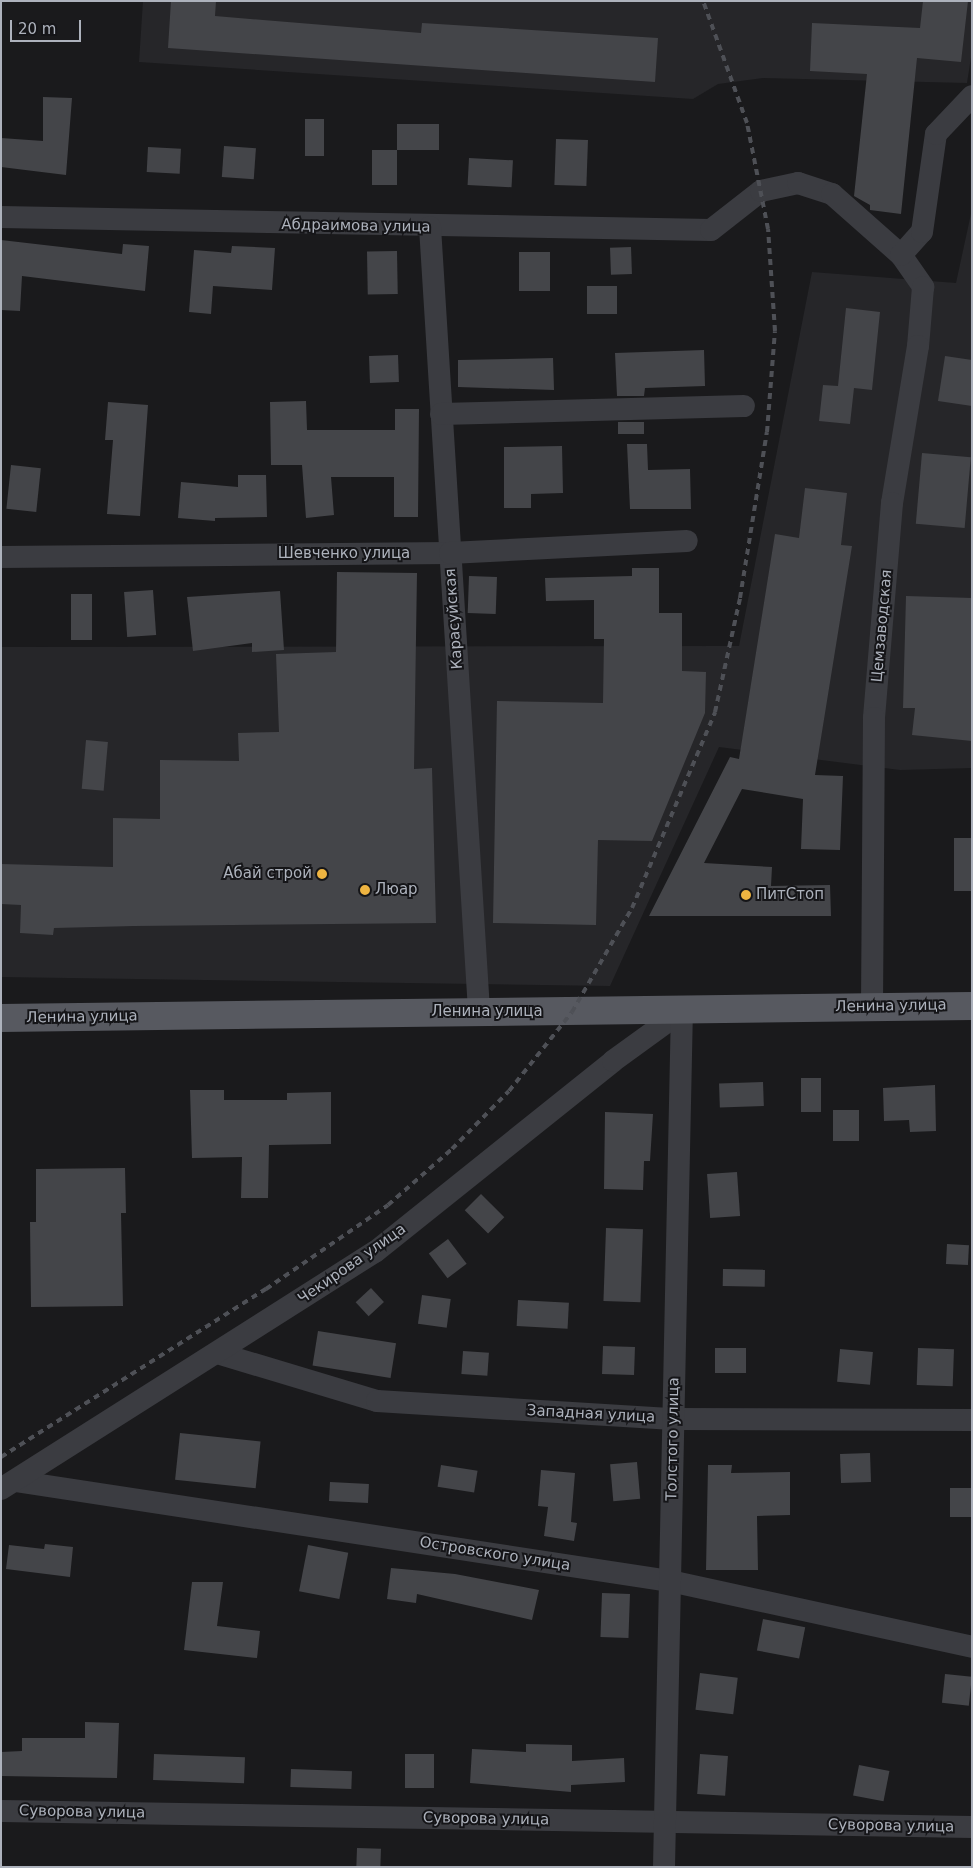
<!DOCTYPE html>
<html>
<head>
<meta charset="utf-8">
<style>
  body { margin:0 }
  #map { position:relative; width:973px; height:1868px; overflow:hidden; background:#1a1a1c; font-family:"DejaVu Sans",sans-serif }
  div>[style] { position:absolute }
  .built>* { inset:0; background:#262629 }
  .building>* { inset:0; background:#444549; transform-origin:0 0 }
  .street>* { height:22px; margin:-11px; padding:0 11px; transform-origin:11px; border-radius:11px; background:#3b3c41 }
  .primary>* { height:28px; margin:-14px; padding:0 14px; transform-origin:14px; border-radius:14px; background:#575960 }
  .rail>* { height:4px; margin-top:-2px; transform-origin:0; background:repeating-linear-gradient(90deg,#4e5056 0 6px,transparent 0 11px) }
  .dots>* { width:14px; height:14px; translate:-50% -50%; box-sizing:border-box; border:2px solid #151518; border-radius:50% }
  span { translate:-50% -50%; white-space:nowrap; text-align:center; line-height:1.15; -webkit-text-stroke:4px #151518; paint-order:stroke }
  .street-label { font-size:15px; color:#adb2bc }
  .poi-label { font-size:15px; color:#adb2bc }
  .right { translate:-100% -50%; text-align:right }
  .left { translate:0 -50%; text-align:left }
  .frame { position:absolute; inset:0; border:2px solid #adb2bc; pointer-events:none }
  .scale { position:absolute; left:10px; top:20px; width:71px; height:22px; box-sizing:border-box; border:2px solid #adb2bc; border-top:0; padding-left:6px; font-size:15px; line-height:18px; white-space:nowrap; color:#adb2bc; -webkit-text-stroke:4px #151518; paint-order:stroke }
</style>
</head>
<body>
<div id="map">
  <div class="built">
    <div style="clip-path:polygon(143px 1px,972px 1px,972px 51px,967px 83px,763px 78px,718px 84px,693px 99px,139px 62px)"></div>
    <div style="clip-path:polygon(972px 209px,972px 768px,900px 770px,719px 747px,610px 986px,1px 977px,1px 647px,739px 646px,812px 272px,956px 283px)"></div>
  </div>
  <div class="building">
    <div style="clip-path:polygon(171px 1px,216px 1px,215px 16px,421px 33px,422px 23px,658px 38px,655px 82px,168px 48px)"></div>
    <div style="clip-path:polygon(923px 1px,968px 1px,961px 62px,917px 58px,901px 214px,870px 210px,870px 205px,854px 196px,867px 74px,810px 71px,812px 23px,920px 28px)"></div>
    <div style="clip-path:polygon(43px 97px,72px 98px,66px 175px,1px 167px,1px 138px,43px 141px)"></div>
    <div style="left:305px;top:119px;width:19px;height:37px"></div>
    <div style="left:397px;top:124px;width:42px;height:26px"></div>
    <div style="left:556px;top:139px;width:32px;height:46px;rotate:2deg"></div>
    <div style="left:224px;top:146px;width:32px;height:31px;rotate:4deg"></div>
    <div style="left:148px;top:147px;width:33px;height:25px;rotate:3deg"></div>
    <div style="left:372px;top:150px;width:25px;height:35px"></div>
    <div style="left:469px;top:158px;width:44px;height:27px;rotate:3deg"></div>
    <div style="clip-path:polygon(1px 240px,122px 254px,123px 244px,149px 246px,145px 291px,22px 276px,20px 311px,1px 310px)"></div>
    <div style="clip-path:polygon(232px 246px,275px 248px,272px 290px,213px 286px,211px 314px,189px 312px,194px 250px,231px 253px)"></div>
    <div style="left:631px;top:247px;width:27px;height:21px;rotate:88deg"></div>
    <div style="left:397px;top:251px;width:43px;height:30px;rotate:89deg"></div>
    <div style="left:519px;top:252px;width:31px;height:39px"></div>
    <div style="left:587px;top:286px;width:30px;height:28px"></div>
    <div style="clip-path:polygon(846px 308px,880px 312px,872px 390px,854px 388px,850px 424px,819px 421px,823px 385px,838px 386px)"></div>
    <div style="clip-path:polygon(704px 350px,705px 386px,645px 388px,644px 396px,617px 396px,615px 353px)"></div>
    <div style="left:398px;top:355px;width:27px;height:29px;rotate:88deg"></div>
    <div style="clip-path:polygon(945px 356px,972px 360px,972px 406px,938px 401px)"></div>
    <div style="clip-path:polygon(553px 358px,554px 390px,458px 387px,458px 360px)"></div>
    <div style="clip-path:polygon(306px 401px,307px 430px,395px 430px,395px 409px,419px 409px,418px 517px,394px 517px,394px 477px,331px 477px,334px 515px,306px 518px,302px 465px,271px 465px,270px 402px)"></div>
    <div style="clip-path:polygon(108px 402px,148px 405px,140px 516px,107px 514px,113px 440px,105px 440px)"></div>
    <div style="left:618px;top:422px;width:26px;height:12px"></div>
    <div style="clip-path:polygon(627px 444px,647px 444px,648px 470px,690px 469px,691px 509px,630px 509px)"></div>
    <div style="clip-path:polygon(562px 446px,563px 493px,531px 494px,531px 508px,504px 508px,504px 447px)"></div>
    <div style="left:922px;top:453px;width:49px;height:71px;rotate:5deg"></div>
    <div style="left:11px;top:465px;width:30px;height:44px;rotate:6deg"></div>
    <div style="clip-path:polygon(238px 475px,266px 475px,267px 517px,215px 518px,215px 521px,178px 518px,181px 482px,238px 487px)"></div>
    <div style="clip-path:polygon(805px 488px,847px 493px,841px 545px,852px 546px,815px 775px,843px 776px,840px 850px,801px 849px,803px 799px,742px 789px,704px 863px,772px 867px,771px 886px,830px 885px,831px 916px,649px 916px,730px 757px,739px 759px,775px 534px,799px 538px)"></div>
    <div style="clip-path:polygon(632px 568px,659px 568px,659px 613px,682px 613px,682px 671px,706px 672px,705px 713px,652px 841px,598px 840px,596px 925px,493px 923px,497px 701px,603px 703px,604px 639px,594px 639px,594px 600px,546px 601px,545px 578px,632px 576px)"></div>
    <div style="clip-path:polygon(337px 572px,417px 573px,414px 769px,432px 768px,436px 923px,134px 926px,54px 928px,53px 935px,20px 933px,21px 905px,1px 904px,1px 864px,113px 867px,113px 818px,160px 819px,160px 760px,239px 761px,238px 733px,279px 732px,276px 654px,336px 652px)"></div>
    <div style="left:469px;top:576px;width:28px;height:37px;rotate:2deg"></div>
    <div style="left:153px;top:590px;width:45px;height:29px;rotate:86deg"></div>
    <div style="clip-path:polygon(280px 591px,284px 650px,252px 652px,252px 643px,193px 651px,187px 597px)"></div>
    <div style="left:71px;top:594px;width:21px;height:46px"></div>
    <div style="clip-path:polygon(906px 596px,972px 598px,972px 741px,912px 735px,915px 708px,903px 708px)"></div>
    <div style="left:86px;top:740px;width:22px;height:49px;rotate:5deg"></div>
    <div style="left:954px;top:838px;width:18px;height:53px"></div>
    <div style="left:801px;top:1078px;width:20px;height:34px"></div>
    <div style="left:763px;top:1082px;width:24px;height:44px;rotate:88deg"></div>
    <div style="clip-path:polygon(935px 1085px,936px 1131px,910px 1132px,909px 1120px,884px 1121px,883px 1088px)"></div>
    <div style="clip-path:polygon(190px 1090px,224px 1090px,224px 1100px,287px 1100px,287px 1093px,331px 1092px,331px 1144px,269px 1145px,268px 1198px,241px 1198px,242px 1157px,192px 1158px)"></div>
    <div style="left:833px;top:1110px;width:26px;height:31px"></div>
    <div style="clip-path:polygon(605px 1112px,653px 1114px,650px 1161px,644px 1161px,643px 1190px,604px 1189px)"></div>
    <div style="clip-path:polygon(125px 1168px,126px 1213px,121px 1213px,123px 1306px,31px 1307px,30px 1222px,36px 1222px,36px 1169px)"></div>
    <div style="left:737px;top:1172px;width:44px;height:30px;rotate:86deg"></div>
    <div style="left:481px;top:1194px;width:33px;height:23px;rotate:45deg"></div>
    <div style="left:606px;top:1228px;width:37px;height:73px;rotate:2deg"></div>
    <div style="left:448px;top:1239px;width:31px;height:24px;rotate:53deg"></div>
    <div style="left:947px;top:1244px;width:22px;height:20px;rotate:3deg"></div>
    <div style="left:723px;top:1269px;width:42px;height:17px;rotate:1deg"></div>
    <div style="left:371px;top:1288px;width:19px;height:21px;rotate:47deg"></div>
    <div style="left:422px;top:1295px;width:29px;height:29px;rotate:8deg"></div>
    <div style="left:518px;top:1300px;width:51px;height:26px;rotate:3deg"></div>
    <div style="left:318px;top:1331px;width:79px;height:35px;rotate:9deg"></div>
    <div style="left:603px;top:1346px;width:32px;height:28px;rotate:2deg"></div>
    <div style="left:715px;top:1348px;width:31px;height:25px"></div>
    <div style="left:918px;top:1348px;width:36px;height:37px;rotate:2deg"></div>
    <div style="left:840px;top:1349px;width:33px;height:33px;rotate:5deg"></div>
    <div style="left:463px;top:1351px;width:26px;height:23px;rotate:4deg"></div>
    <div style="left:180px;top:1433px;width:81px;height:47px;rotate:6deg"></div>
    <div style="left:870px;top:1453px;width:29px;height:30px;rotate:88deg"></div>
    <div style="left:637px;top:1462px;width:37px;height:27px;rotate:85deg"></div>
    <div style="left:441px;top:1465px;width:37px;height:22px;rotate:9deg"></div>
    <div style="clip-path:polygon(708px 1465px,732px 1465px,731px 1473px,790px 1472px,790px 1515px,757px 1516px,758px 1570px,706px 1570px)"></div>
    <div style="clip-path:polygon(541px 1470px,575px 1473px,571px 1522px,577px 1523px,574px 1541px,544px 1536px,548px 1507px,538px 1506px)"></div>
    <div style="left:330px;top:1482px;width:39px;height:19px;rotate:3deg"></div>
    <div style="left:950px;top:1488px;width:22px;height:29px"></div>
    <div style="clip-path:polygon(45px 1544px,73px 1547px,70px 1577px,6px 1569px,9px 1545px,44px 1549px)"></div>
    <div style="left:308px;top:1545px;width:41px;height:47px;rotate:11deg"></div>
    <div style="clip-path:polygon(391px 1568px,455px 1574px,539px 1590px,532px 1620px,417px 1594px,416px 1603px,387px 1599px)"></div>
    <div style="clip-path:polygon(192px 1582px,223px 1582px,217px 1626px,260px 1631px,257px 1658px,184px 1650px)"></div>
    <div style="left:602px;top:1593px;width:28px;height:44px;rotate:2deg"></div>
    <div style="left:763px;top:1619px;width:43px;height:32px;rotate:11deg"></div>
    <div style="left:700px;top:1673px;width:38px;height:37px;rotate:7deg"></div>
    <div style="left:945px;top:1674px;width:27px;height:29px;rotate:6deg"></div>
    <div style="clip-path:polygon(85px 1722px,119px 1723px,117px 1778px,1px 1776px,1px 1752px,22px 1751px,22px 1738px,85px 1738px)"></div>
    <div style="clip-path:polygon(526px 1744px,572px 1745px,572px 1761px,624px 1758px,625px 1782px,571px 1785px,571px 1792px,470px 1783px,472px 1749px,526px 1752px)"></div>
    <div style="left:154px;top:1754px;width:91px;height:26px;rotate:2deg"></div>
    <div style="left:405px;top:1754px;width:29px;height:34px"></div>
    <div style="left:700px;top:1754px;width:28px;height:40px;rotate:4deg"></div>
    <div style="left:859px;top:1765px;width:31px;height:31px;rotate:11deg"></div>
    <div style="left:291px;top:1769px;width:61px;height:18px;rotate:2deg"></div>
    <div style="left:357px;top:1848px;width:24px;height:19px;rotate:2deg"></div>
  </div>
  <div class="street">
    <div style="left:1px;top:217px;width:710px;rotate:1.05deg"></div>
    <div style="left:711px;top:230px;width:63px;rotate:-38deg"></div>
    <div style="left:761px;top:191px;width:38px;rotate:-12deg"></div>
    <div style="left:798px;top:183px;width:36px;rotate:18deg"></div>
    <div style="left:832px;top:194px;width:92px;rotate:41.5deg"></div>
    <div style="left:901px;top:255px;width:39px;rotate:55deg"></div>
    <div style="left:923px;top:287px;width:59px;rotate:94.8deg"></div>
    <div style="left:918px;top:346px;width:159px;rotate:99.4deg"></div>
    <div style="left:892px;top:503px;width:216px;rotate:94.8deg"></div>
    <div style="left:874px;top:718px;width:288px;rotate:90.4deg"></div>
    <div style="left:430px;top:227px;width:786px;rotate:86.42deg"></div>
    <div style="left:901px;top:255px;width:31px;rotate:-48deg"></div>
    <div style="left:922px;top:232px;width:99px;rotate:-81.9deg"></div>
    <div style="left:936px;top:134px;width:52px;rotate:-46.5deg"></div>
    <div style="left:441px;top:414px;width:303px;rotate:-1.5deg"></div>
    <div style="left:1px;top:557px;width:449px;rotate:-0.5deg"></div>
    <div style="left:450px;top:553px;width:237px;rotate:-2.9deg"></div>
    <div style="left:217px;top:1353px;width:167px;rotate:16.7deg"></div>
    <div style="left:377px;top:1401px;width:297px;rotate:3.5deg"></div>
    <div style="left:673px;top:1419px;width:299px;rotate:0.2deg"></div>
    <div style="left:15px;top:1481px;width:663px;rotate:8.68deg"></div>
    <div style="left:670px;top:1581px;width:309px;rotate:12.3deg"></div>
    <div style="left:1px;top:1489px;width:443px;rotate:-32.4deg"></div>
    <div style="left:375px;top:1252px;width:305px;rotate:-38.7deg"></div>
    <div style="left:613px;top:1061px;width:85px;rotate:-35.9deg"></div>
    <div style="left:1px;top:1811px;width:971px;rotate:0.94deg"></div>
    <div style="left:664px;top:1867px;width:856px;rotate:-88.8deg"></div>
  </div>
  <div class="primary">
    <div style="left:1px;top:1018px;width:971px;rotate:-0.71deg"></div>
  </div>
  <div class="rail">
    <div style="left:1px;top:1457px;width:314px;rotate:-32.4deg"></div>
    <div style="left:266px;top:1289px;width:148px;rotate:-34.5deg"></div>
    <div style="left:388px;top:1205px;width:85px;rotate:-41.2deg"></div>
    <div style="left:452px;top:1149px;width:81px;rotate:-45.5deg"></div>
    <div style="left:509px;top:1091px;width:101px;rotate:-51.4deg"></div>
    <div style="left:572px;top:1012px;width:120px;rotate:-60deg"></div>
    <div style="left:632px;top:908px;width:213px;rotate:-67deg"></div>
    <div style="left:715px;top:712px;width:117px;rotate:-77.6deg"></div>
    <div style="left:740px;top:598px;width:168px;rotate:-80.8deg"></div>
    <div style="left:767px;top:432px;width:101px;rotate:-85.5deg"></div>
    <div style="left:775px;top:331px;width:102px;rotate:-93.9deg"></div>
    <div style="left:768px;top:229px;width:108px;rotate:-101.2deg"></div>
    <div style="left:747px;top:123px;width:130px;rotate:-109.8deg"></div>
  </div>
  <div class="dots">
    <div style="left:322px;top:874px;background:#eeb441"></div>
    <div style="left:365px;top:890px;background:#eeb441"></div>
    <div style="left:746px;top:895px;background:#eeb441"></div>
  </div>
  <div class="street-label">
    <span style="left:356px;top:226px;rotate:1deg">Абдраимова улица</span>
    <span style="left:344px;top:554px">Шевченко улица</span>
    <span style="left:454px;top:619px;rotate:-94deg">Карасуйская</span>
    <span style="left:882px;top:626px;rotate:-85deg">Цемзаводская</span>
    <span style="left:891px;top:1006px;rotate:-1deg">Ленина улица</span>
    <span style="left:487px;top:1012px">Ленина улица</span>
    <span style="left:82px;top:1017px;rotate:-1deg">Ленина улица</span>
    <span style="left:352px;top:1264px;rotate:-35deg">Чекирова улица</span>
    <span style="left:591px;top:1414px;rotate:3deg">Западная улица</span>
    <span style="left:673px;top:1439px;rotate:-89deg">Толстого улица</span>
    <span style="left:495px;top:1554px;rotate:9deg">Островского улица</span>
    <span style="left:82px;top:1812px;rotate:1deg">Суворова улица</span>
    <span style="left:486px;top:1819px;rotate:1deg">Суворова улица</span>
    <span style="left:891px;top:1826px;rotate:1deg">Суворова улица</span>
  </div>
  <div class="poi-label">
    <span class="right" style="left:312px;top:874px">Абай строй</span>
    <span class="left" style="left:375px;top:890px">Люар</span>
    <span class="left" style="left:756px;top:895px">ПитСтоп</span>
  </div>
  <div class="frame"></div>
  <div class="scale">20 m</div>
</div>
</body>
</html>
